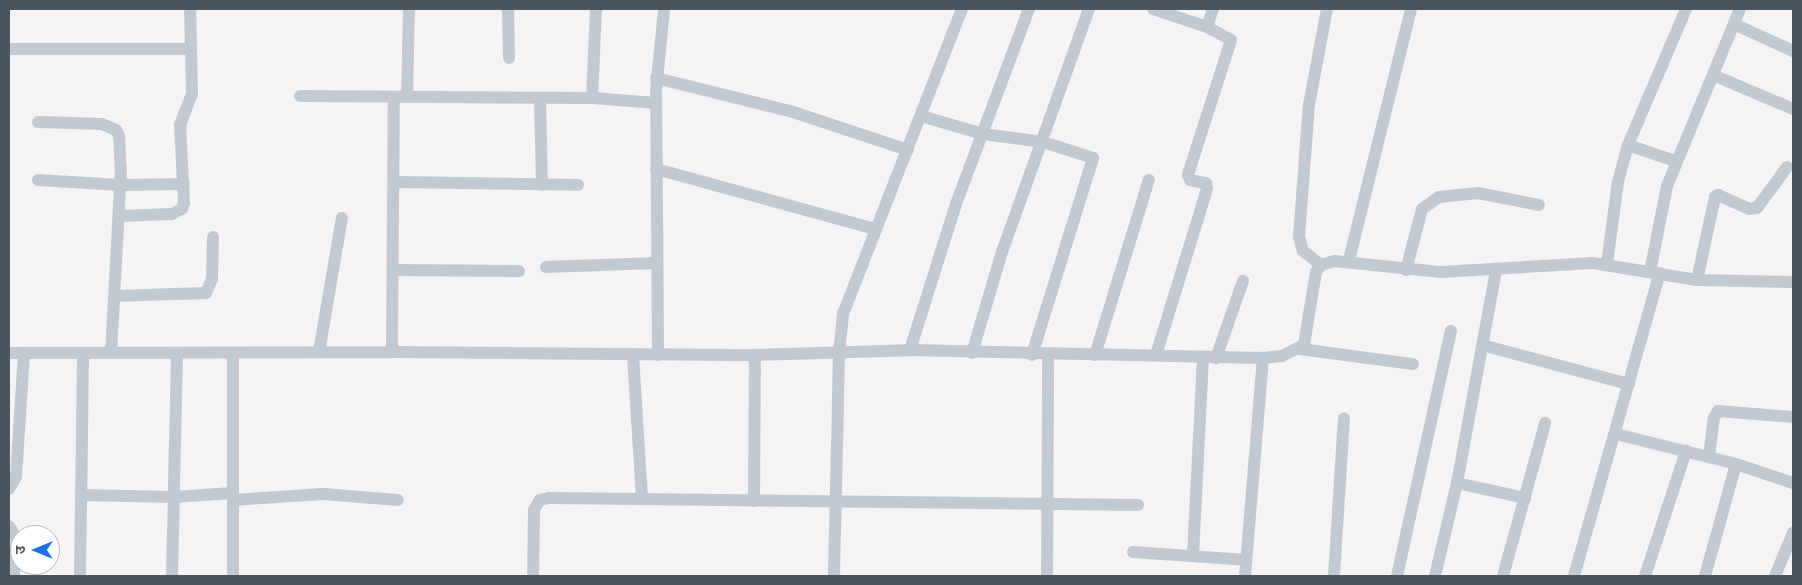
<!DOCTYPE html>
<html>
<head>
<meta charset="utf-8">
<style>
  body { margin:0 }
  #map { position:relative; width:1802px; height:585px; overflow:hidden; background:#f5f3f3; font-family:"Nunito Sans","Noto Sans Devanagari",sans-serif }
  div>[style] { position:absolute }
  .street>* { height:12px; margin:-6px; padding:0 6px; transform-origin:6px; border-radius:6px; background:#c1cad2 }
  span { translate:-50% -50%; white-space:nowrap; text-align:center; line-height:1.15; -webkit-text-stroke:5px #fff; paint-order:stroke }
  .frame { position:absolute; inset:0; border:10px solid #4a5661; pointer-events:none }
  .north { position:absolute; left:10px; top:525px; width:50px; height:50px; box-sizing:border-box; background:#fff; border:1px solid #b7bbc0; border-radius:50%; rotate:270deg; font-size:14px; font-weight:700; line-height:20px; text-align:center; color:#4a5661 }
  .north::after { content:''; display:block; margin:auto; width:18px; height:22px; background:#1a73e8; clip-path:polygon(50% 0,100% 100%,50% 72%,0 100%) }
</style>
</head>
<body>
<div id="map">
  <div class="street">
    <div style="left:508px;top:9px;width:49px;rotate:88.8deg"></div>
    <div style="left:1153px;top:9px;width:57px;rotate:18.4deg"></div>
    <div style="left:1207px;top:27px;width:27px;rotate:28deg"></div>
    <div style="left:1231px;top:40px;width:142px;rotate:107.7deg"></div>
    <div style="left:1188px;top:175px;width:5px;rotate:68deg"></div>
    <div style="left:1190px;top:180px;width:16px;rotate:11deg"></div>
    <div style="left:1206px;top:183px;width:6px;rotate:81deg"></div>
    <div style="left:1207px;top:189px;width:174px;rotate:107.1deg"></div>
    <div style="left:1734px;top:24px;width:65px;rotate:24.6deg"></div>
    <div style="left:1207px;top:27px;width:19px;rotate:-72deg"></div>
    <div style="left:9px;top:49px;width:182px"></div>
    <div style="left:1713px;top:75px;width:87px;rotate:23deg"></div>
    <div style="left:656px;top:78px;width:141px;rotate:13.9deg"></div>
    <div style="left:793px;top:112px;width:121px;rotate:18.3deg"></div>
    <div style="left:300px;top:96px;width:292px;rotate:0.4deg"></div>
    <div style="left:592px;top:98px;width:64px;rotate:4.5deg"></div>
    <div style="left:407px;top:97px;width:88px;rotate:-88.7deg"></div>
    <div style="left:540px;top:98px;width:87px;rotate:88.7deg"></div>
    <div style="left:592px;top:98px;width:89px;rotate:-87.4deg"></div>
    <div style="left:921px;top:116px;width:65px;rotate:16.2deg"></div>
    <div style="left:983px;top:134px;width:61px;rotate:7.6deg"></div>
    <div style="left:1043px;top:142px;width:52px;rotate:17.7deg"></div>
    <div style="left:1093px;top:158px;width:206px;rotate:107.2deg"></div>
    <div style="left:38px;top:122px;width:64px;rotate:1.8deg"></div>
    <div style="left:102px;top:124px;width:15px;rotate:23deg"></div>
    <div style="left:116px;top:130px;width:7px;rotate:63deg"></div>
    <div style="left:119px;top:136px;width:33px;rotate:87deg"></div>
    <div style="left:121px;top:169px;width:183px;rotate:93.1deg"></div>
    <div style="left:1628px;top:145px;width:50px;rotate:18.8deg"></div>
    <div style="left:656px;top:169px;width:228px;rotate:15.3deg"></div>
    <div style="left:38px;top:180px;width:82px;rotate:3.5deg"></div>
    <div style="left:120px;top:185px;width:64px;rotate:-0.9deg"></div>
    <div style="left:395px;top:182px;width:183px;rotate:0.9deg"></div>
    <div style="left:119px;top:216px;width:53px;rotate:-2.2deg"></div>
    <div style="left:172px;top:214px;width:11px;rotate:-27deg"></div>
    <div style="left:182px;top:209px;width:6px;rotate:-72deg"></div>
    <div style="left:184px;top:203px;width:78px;rotate:-92.9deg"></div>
    <div style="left:180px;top:125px;width:33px;rotate:-69deg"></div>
    <div style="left:192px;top:94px;width:85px;rotate:-91.3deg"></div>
    <div style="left:1349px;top:260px;width:259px;rotate:-76.1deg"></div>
    <div style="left:1607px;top:264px;width:83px;rotate:-82.4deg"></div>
    <div style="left:1618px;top:182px;width:38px;rotate:-75deg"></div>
    <div style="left:1628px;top:145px;width:148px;rotate:-66.9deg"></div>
    <div style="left:1321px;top:265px;width:23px;rotate:-142deg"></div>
    <div style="left:1303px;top:251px;width:15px;rotate:-106deg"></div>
    <div style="left:1299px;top:237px;width:132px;rotate:-85.7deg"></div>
    <div style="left:1309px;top:105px;width:98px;rotate:-79.4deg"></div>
    <div style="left:546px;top:267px;width:111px;rotate:-2.1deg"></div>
    <div style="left:393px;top:270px;width:126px;rotate:0.5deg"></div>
    <div style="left:1406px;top:270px;width:63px;rotate:-75.3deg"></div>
    <div style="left:1422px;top:209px;width:21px;rotate:-35deg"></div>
    <div style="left:1439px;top:197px;width:39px;rotate:-6deg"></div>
    <div style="left:1478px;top:193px;width:62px;rotate:11.1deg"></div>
    <div style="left:1650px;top:272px;width:88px;rotate:-78.8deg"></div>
    <div style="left:1667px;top:186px;width:191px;rotate:-67.6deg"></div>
    <div style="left:1697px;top:280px;width:85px;rotate:-77.8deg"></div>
    <div style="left:1715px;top:197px;width:4px;rotate:-34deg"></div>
    <div style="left:1718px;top:195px;width:34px;rotate:24deg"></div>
    <div style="left:1749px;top:209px;width:8px;rotate:-7deg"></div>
    <div style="left:1757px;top:208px;width:51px;rotate:-53.8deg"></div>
    <div style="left:115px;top:296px;width:91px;rotate:-1.9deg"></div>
    <div style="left:206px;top:293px;width:15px;rotate:-67deg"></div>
    <div style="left:212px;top:279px;width:42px;rotate:-88.6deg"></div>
    <div style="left:1482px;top:345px;width:152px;rotate:14.9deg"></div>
    <div style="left:1300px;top:349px;width:114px;rotate:7.6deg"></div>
    <div style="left:910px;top:350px;width:153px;rotate:-72.5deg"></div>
    <div style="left:956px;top:204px;width:208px;rotate:-69.5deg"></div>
    <div style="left:319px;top:352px;width:136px;rotate:-80.3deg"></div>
    <div style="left:392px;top:352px;width:255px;rotate:-89.6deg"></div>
    <div style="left:9px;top:353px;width:383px;rotate:-0.1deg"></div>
    <div style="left:392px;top:352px;width:363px;rotate:0.5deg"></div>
    <div style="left:755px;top:355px;width:155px;rotate:-1.8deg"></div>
    <div style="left:910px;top:350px;width:353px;rotate:1.3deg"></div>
    <div style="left:1263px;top:358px;width:19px;rotate:-6deg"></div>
    <div style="left:1282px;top:356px;width:25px;rotate:-27deg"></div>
    <div style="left:1304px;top:345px;width:74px;rotate:-80.7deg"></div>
    <div style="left:1316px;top:272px;width:9px;rotate:-54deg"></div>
    <div style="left:1321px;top:265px;width:14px;rotate:-17deg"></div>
    <div style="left:1334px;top:261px;width:108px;rotate:5.9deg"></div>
    <div style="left:1441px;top:272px;width:152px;rotate:-3.4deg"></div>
    <div style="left:1593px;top:263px;width:105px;rotate:9.3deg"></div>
    <div style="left:1697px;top:280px;width:96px;rotate:1.2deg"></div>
    <div style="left:972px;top:353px;width:105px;rotate:-73.5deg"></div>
    <div style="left:1002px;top:252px;width:258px;rotate:-70.3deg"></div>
    <div style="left:633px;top:355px;width:144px;rotate:86.4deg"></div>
    <div style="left:658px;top:355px;width:264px;rotate:-90.4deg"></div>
    <div style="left:656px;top:91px;width:82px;rotate:-84.4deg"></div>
    <div style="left:1095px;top:355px;width:183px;rotate:-72.9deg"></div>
    <div style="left:1216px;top:358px;width:82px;rotate:-70.7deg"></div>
    <div style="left:1616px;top:434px;width:124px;rotate:14deg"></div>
    <div style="left:1736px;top:464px;width:60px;rotate:18.4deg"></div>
    <div style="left:1709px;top:457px;width:39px;rotate:-83deg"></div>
    <div style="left:1714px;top:418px;width:8px;rotate:-60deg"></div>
    <div style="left:1718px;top:411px;width:75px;rotate:4.6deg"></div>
    <div style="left:1457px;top:483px;width:70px;rotate:12.4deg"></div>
    <div style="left:9px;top:489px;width:14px;rotate:-60deg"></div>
    <div style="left:16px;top:477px;width:124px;rotate:-86.3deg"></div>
    <div style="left:81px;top:495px;width:92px;rotate:1.2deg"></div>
    <div style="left:173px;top:497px;width:60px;rotate:-3.8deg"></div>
    <div style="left:233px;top:500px;width:90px;rotate:-3.8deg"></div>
    <div style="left:323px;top:494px;width:75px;rotate:4.6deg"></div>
    <div style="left:754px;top:501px;width:146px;rotate:-89.6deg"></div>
    <div style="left:9px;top:526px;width:15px;rotate:58deg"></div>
    <div style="left:17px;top:539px;width:37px;rotate:95deg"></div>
    <div style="left:1133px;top:552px;width:113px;rotate:4deg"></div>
    <div style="left:1193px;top:555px;width:197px;rotate:-87.1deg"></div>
    <div style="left:80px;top:576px;width:223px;rotate:-89.2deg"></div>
    <div style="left:172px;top:576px;width:223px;rotate:-88.7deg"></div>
    <div style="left:233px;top:576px;width:223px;rotate:-90deg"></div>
    <div style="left:533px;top:576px;width:66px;rotate:-89.1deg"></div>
    <div style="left:534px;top:510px;width:12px;rotate:-59deg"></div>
    <div style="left:540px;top:500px;width:9px;rotate:-13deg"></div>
    <div style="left:549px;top:498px;width:589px;rotate:0.68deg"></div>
    <div style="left:834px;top:576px;width:223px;rotate:-88.7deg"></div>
    <div style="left:839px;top:353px;width:39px;rotate:-84deg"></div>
    <div style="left:843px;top:314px;width:327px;rotate:-68.7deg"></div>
    <div style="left:1047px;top:576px;width:222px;rotate:-89.7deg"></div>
    <div style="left:1245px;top:576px;width:219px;rotate:-85.3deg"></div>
    <div style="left:1334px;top:576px;width:158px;rotate:-86.4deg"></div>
    <div style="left:1397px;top:576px;width:251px;rotate:-77.6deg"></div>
    <div style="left:1435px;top:576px;width:96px;rotate:-76.7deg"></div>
    <div style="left:1457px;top:483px;width:216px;rotate:-79.6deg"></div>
    <div style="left:1503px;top:576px;width:159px;rotate:-74.6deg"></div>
    <div style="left:1574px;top:576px;width:315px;rotate:-74.2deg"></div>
    <div style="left:1645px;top:576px;width:132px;rotate:-71.8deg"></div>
    <div style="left:1705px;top:576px;width:116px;rotate:-74.5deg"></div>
    <div style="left:1775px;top:576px;width:47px;rotate:-67.3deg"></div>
  </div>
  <div class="frame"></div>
  <div class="north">उ</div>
</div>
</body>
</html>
